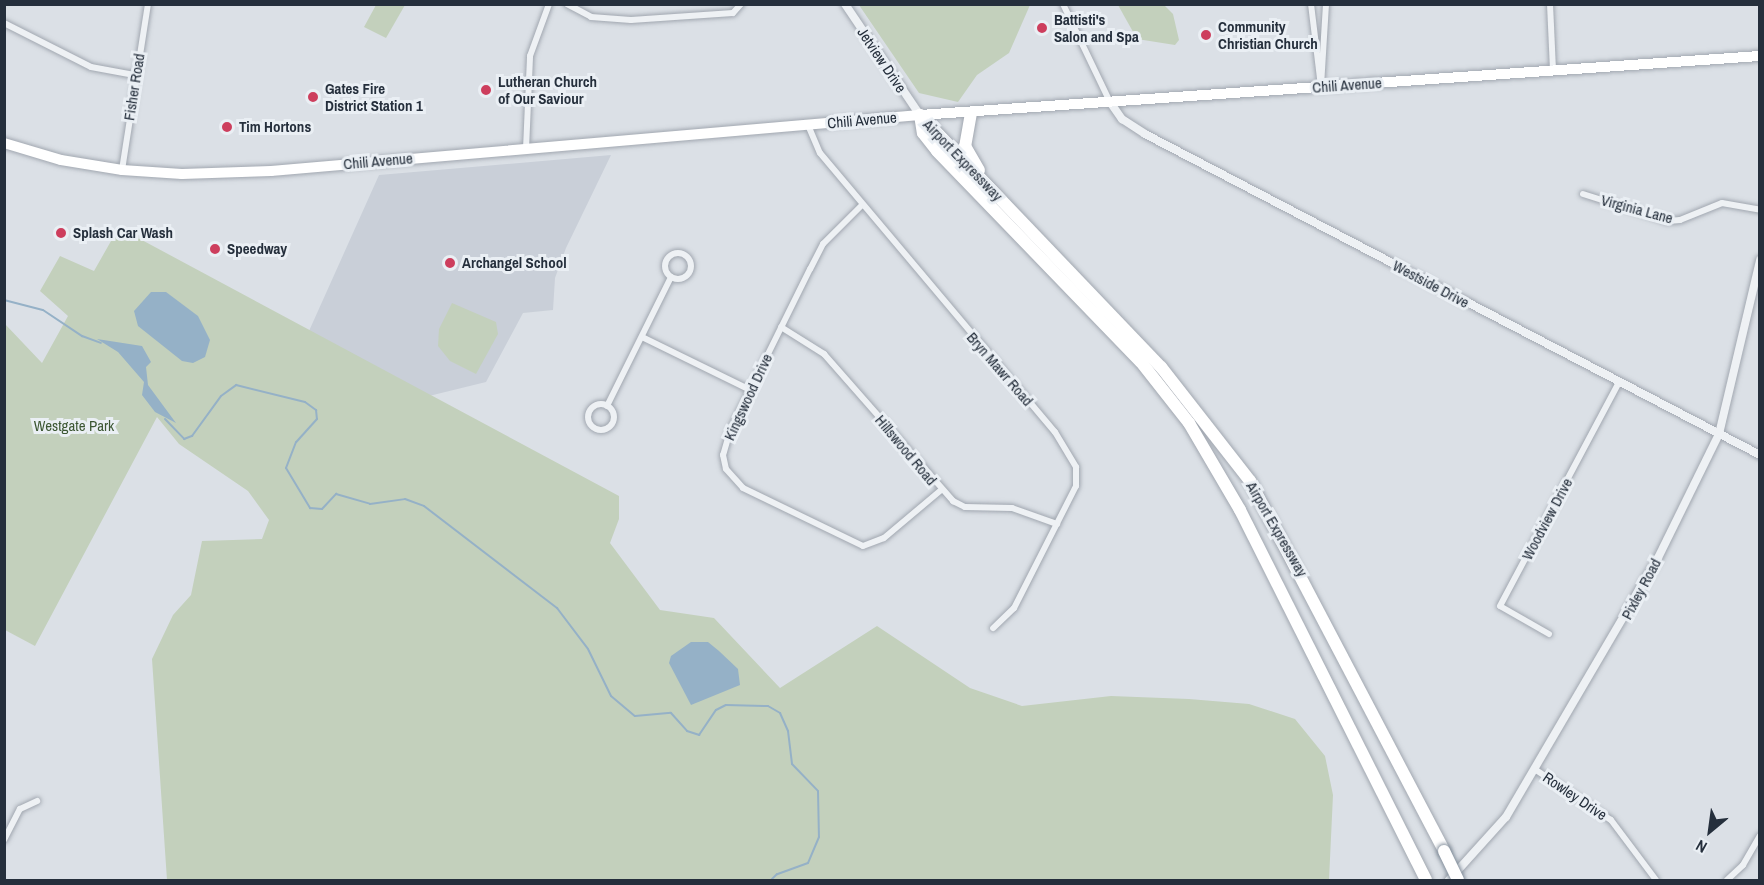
<!DOCTYPE html>
<html>
<head>
<meta charset="utf-8">
<style>
  body { margin:0 }
  #map { position:relative; width:1764px; height:885px; overflow:hidden; background:#dbe0e6; font-family:"Archivo Narrow",sans-serif }
  div>[style] { position:absolute }
  .built>* { inset:0; background:#c9cfd8 }
  .green>* { inset:0; background:#c3d0bc }
  .water>* { inset:0; background:#95b1c7 }
  .stream>* { height:2px; margin:-1px; padding:0 1px; transform-origin:1px; border-radius:1px; background:#95b1c7 }
  .roads { filter:drop-shadow(0 0 2px #a1a7b0) drop-shadow(0 0 2px #a1a7b0) }
  .minor>* { height:6px; margin:-3px; padding:0 3px; transform-origin:3px; border-radius:3px; background:#eef1f4 }
  .minor>.ring { margin:-3px; padding:0; box-sizing:content-box; background:none; border:6px solid #eef1f4; border-radius:50% }
  .tertiary>* { height:8px; margin:-4px; padding:0 4px; transform-origin:4px; border-radius:4px; background:#eef1f4 }
  .primary>* { height:10px; margin:-5px; padding:0 5px; transform-origin:5px; border-radius:5px; background:#fff }
  .motorway>* { height:12px; margin:-6px; padding:0 6px; transform-origin:6px; border-radius:6px; background:#fff }
  .bridges { filter:drop-shadow(0 0 2px #838f9c) drop-shadow(0 0 2px #838f9c) }
  .motorway-bridge>* { height:12px; margin:-6px; padding:0 6px; transform-origin:6px; border-radius:6px; background:#fff }
  .dots>* { width:16px; height:16px; translate:-50% -50%; box-sizing:border-box; border:3px solid #eaeff4; border-radius:50% }
  span { translate:-50% -50%; white-space:nowrap; text-align:center; line-height:1.15; -webkit-text-stroke:6px #eaeff4; paint-order:stroke }
  .poi-label { font-size:15px; color:#252f3c; font-weight:700 }
  .left { translate:0 -50%; text-align:left }
  .street-label { font-size:15px; color:#252f3c }
  .park-label { font-size:15px; color:#3c5733 }
  .frame { position:absolute; inset:0; border:6px solid #252f3c; pointer-events:none }
  .north { position:absolute; left:1680px; top:801px; width:60px; height:60px; -webkit-text-stroke:4px #eaeff4; paint-order:stroke; rotate:209deg; font-size:16px; font-weight:700; line-height:24px; text-align:center; color:#252f3c }
  .north::after { content:''; display:block; margin:auto; width:21px; height:27px; background:#252f3c; clip-path:polygon(50% 0,100% 100%,50% 72%,0 100%) }
</style>
</head>
<body>
<div id="map">
  <div class="built">
    <div style="clip-path:polygon(611px 155px,566px 248px,555px 278px,553px 310px,523px 313px,486px 382px,429px 396px,309px 331px,379px 175px)"></div>
  </div>
  <div class="green">
    <div style="clip-path:polygon(376px 5px,405px 5px,386px 38px,364px 27px)"></div>
    <div style="clip-path:polygon(859px 5px,1030px 5px,1009px 53px,977px 75px,958px 102px,919px 93px)"></div>
    <div style="clip-path:polygon(1118px 5px,1164px 5px,1173px 14px,1179px 40px,1175px 45px,1137px 39px)"></div>
    <div style="clip-path:polygon(115px 234px,140px 239px,619px 496px,619px 519px,610px 543px,660px 610px,714px 618px,780px 688px,877px 626px,970px 688px,1022px 706px,1111px 696px,1189px 699px,1249px 704px,1295px 719px,1325px 756px,1333px 795px,1329px 880px,167px 880px,152px 659px,173px 615px,191px 595px,202px 541px,262px 539px,269px 520px,248px 491px,179px 444px,157px 417px,35px 646px,5px 630px,5px 324px,42px 363px,68px 316px,40px 291px,60px 256px,94px 271px)"></div>
    <div style="clip-path:polygon(452px 303px,496px 322px,498px 334px,476px 374px,450px 361px,438px 346px,439px 329px)"></div>
  </div>
  <div class="water">
    <div style="clip-path:polygon(151px 292px,166px 292px,198px 316px,210px 340px,205px 357px,193px 363px,182px 361px,138px 326px,134px 311px)"></div>
    <div style="clip-path:polygon(97px 339px,142px 346px,151px 362px,146px 367px,148px 385px,176px 423px,155px 412px,142px 395px,144px 382px,118px 352px)"></div>
    <div style="clip-path:polygon(691px 642px,708px 642px,719px 651px,738px 669px,740px 685px,691px 705px,669px 663px,671px 656px)"></div>
  </div>
  <div class="stream">
    <div style="left:4px;top:300px;width:40px;rotate:14.4deg"></div>
    <div style="left:43px;top:310px;width:47px;rotate:33.7deg"></div>
    <div style="left:82px;top:336px;width:20px;rotate:20deg"></div>
    <div style="left:165px;top:419px;width:28px;rotate:46deg"></div>
    <div style="left:184px;top:439px;width:9px;rotate:-21deg"></div>
    <div style="left:192px;top:436px;width:49px;rotate:-54.1deg"></div>
    <div style="left:221px;top:396px;width:19px;rotate:-36deg"></div>
    <div style="left:236px;top:385px;width:71px;rotate:13.8deg"></div>
    <div style="left:305px;top:402px;width:14px;rotate:36deg"></div>
    <div style="left:316px;top:410px;width:9px;rotate:84deg"></div>
    <div style="left:317px;top:419px;width:31px;rotate:132deg"></div>
    <div style="left:296px;top:442px;width:28px;rotate:111deg"></div>
    <div style="left:286px;top:468px;width:47px;rotate:59deg"></div>
    <div style="left:310px;top:508px;width:12px;rotate:5deg"></div>
    <div style="left:322px;top:509px;width:21px;rotate:-47deg"></div>
    <div style="left:336px;top:494px;width:35px;rotate:16deg"></div>
    <div style="left:370px;top:504px;width:35px;rotate:-8deg"></div>
    <div style="left:405px;top:499px;width:20px;rotate:20deg"></div>
    <div style="left:424px;top:506px;width:168px;rotate:37.5deg"></div>
    <div style="left:557px;top:608px;width:51px;rotate:52.9deg"></div>
    <div style="left:588px;top:649px;width:52px;rotate:63.9deg"></div>
    <div style="left:611px;top:696px;width:31px;rotate:40deg"></div>
    <div style="left:635px;top:716px;width:36px;rotate:-5deg"></div>
    <div style="left:671px;top:713px;width:24px;rotate:48deg"></div>
    <div style="left:687px;top:731px;width:13px;rotate:18deg"></div>
    <div style="left:699px;top:735px;width:30px;rotate:-56deg"></div>
    <div style="left:716px;top:710px;width:11px;rotate:-27deg"></div>
    <div style="left:726px;top:705px;width:42px;rotate:1.4deg"></div>
    <div style="left:768px;top:706px;width:14px;rotate:30deg"></div>
    <div style="left:780px;top:713px;width:20px;rotate:66deg"></div>
    <div style="left:788px;top:731px;width:33px;rotate:83deg"></div>
    <div style="left:792px;top:764px;width:37px;rotate:46deg"></div>
    <div style="left:818px;top:791px;width:46px;rotate:88.8deg"></div>
    <div style="left:819px;top:837px;width:28px;rotate:113deg"></div>
    <div style="left:808px;top:863px;width:33px;rotate:160deg"></div>
    <div style="left:777px;top:874px;width:8px;rotate:135deg"></div>
  </div>
  <div class="roads">
    <div class="minor">
      <div style="left:567px;top:4px;width:27px;rotate:28deg"></div>
      <div style="left:591px;top:17px;width:40px;rotate:4.3deg"></div>
      <div style="left:631px;top:20px;width:102px;rotate:-3.9deg"></div>
      <div style="left:733px;top:13px;width:12px;rotate:-48deg"></div>
      <div style="left:1063px;top:4px;width:109px;rotate:64.4deg"></div>
      <div style="left:1311px;top:4px;width:84px;rotate:83.1deg"></div>
      <div style="left:1550px;top:4px;width:67px;rotate:87.4deg"></div>
      <div style="left:4px;top:23px;width:97px;rotate:26.8deg"></div>
      <div style="left:91px;top:67px;width:44px;rotate:10.5deg"></div>
      <div style="left:1321px;top:86px;width:82px;rotate:-86.5deg"></div>
      <div style="left:808px;top:125px;width:30px;rotate:67deg"></div>
      <div style="left:820px;top:153px;width:365px;rotate:49.9deg"></div>
      <div style="left:1055px;top:432px;width:41px;rotate:59deg"></div>
      <div style="left:1076px;top:467px;width:19px;rotate:90deg"></div>
      <div style="left:1076px;top:486px;width:137px;rotate:116.9deg"></div>
      <div style="left:1014px;top:608px;width:29px;rotate:136deg"></div>
      <div style="left:526px;top:149px;width:93px;rotate:-87.5deg"></div>
      <div style="left:530px;top:56px;width:55px;rotate:-69.9deg"></div>
      <div style="left:122px;top:170px;width:168px;rotate:-81.1deg"></div>
      <div style="left:1583px;top:194px;width:89px;rotate:17.6deg"></div>
      <div style="left:1668px;top:221px;width:12px;rotate:-5deg"></div>
      <div style="left:1680px;top:220px;width:45px;rotate:-22deg"></div>
      <div style="left:1722px;top:203px;width:39px;rotate:10deg"></div>
      <div style="left:862px;top:205px;width:55px;rotate:135deg"></div>
      <div style="left:823px;top:244px;width:28px;rotate:117deg"></div>
      <div style="left:810px;top:269px;width:181px;rotate:116.3deg"></div>
      <div style="left:730px;top:431px;width:25px;rotate:106deg"></div>
      <div style="left:723px;top:455px;width:14px;rotate:78deg"></div>
      <div style="left:726px;top:469px;width:25px;rotate:48deg"></div>
      <div style="left:743px;top:488px;width:133px;rotate:25.8deg"></div>
      <div style="left:863px;top:546px;width:22px;rotate:-21deg"></div>
      <div style="left:884px;top:538px;width:73px;rotate:-40deg"></div>
      <div class="ring" style="left:665px;top:253px;width:20px;height:20px"></div>
      <div style="left:781px;top:327px;width:51px;rotate:32.1deg"></div>
      <div style="left:824px;top:354px;width:196px;rotate:48.7deg"></div>
      <div style="left:953px;top:501px;width:13px;rotate:27deg"></div>
      <div style="left:965px;top:507px;width:47px;rotate:1.2deg"></div>
      <div style="left:1012px;top:508px;width:48px;rotate:19.6deg"></div>
      <div style="left:642px;top:337px;width:120px;rotate:26.1deg"></div>
      <div class="ring" style="left:588px;top:404px;width:20px;height:20px"></div>
      <div style="left:607px;top:406px;width:144px;rotate:-63.6deg"></div>
      <div style="left:1549px;top:634px;width:56px;rotate:-150.3deg"></div>
      <div style="left:1500px;top:606px;width:254px;rotate:-62deg"></div>
      <div style="left:1536px;top:770px;width:90px;rotate:33.7deg"></div>
      <div style="left:1611px;top:820px;width:75px;rotate:53.1deg"></div>
      <div style="left:4px;top:840px;width:35px;rotate:-63deg"></div>
      <div style="left:20px;top:809px;width:19px;rotate:-25deg"></div>
      <div style="left:1727px;top:880px;width:22px;rotate:-43deg"></div>
      <div style="left:1743px;top:865px;width:34px;rotate:-60deg"></div>
    </div>
    <div class="tertiary">
      <div style="left:845px;top:4px;width:134px;rotate:56deg"></div>
      <div style="left:1110px;top:102px;width:21px;rotate:55deg"></div>
      <div style="left:1122px;top:119px;width:27px;rotate:33deg"></div>
      <div style="left:1145px;top:134px;width:694px;rotate:27.56deg"></div>
      <div style="left:1449px;top:880px;width:85px;rotate:-47.9deg"></div>
      <div style="left:1506px;top:817px;width:300px;rotate:-59.6deg"></div>
      <div style="left:1658px;top:558px;width:138px;rotate:-63.8deg"></div>
      <div style="left:1719px;top:434px;width:179px;rotate:-76.7deg"></div>
    </div>
    <div class="primary">
      <div style="left:4px;top:143px;width:59px;rotate:16.6deg"></div>
      <div style="left:61px;top:160px;width:62px;rotate:9.3deg"></div>
      <div style="left:122px;top:170px;width:60px;rotate:3.8deg"></div>
      <div style="left:182px;top:174px;width:89px;rotate:-1.9deg"></div>
      <div style="left:271px;top:171px;width:651px;rotate:-4.93deg"></div>
      <div style="left:920px;top:115px;width:842px;rotate:-4.02deg"></div>
    </div>
    <div class="motorway">
      <div style="left:971px;top:113px;width:34px;rotate:100deg"></div>
      <div style="left:965px;top:146px;width:28px;rotate:60deg"></div>
      <div style="left:920px;top:115px;width:18px;rotate:81deg"></div>
      <div style="left:923px;top:133px;width:23px;rotate:52deg"></div>
      <div style="left:937px;top:151px;width:293px;rotate:46deg"></div>
      <div style="left:1141px;top:362px;width:78px;rotate:51.8deg"></div>
      <div style="left:1189px;top:423px;width:101px;rotate:59.6deg"></div>
      <div style="left:1240px;top:510px;width:414px;rotate:63.3deg"></div>
      <div style="left:920px;top:115px;width:349px;rotate:46.3deg"></div>
      <div style="left:1161px;top:367px;width:145px;rotate:52deg"></div>
      <div style="left:1250px;top:481px;width:418px;rotate:62.3deg"></div>
    </div>
  </div>
  <div class="bridges">
    <div class="motorway-bridge">
      <div style="left:1444px;top:851px;width:32px;rotate:64deg"></div>
    </div>
  </div>
  <div class="dots">
    <div style="left:1042px;top:28px;background:#cd3e5d"></div>
    <div style="left:1206px;top:35px;background:#cd3e5d"></div>
    <div style="left:486px;top:90px;background:#cd3e5d"></div>
    <div style="left:313px;top:97px;background:#cd3e5d"></div>
    <div style="left:227px;top:127px;background:#cd3e5d"></div>
    <div style="left:61px;top:233px;background:#cd3e5d"></div>
    <div style="left:215px;top:249px;background:#cd3e5d"></div>
    <div style="left:450px;top:263px;background:#cd3e5d"></div>
  </div>
  <div class="poi-label">
    <span class="left" style="left:1054px;top:28px">Battisti's<br>Salon and Spa</span>
    <span class="left" style="left:1218px;top:35px">Community<br>Christian Church</span>
    <span class="left" style="left:498px;top:90px">Lutheran Church<br>of Our Saviour</span>
    <span class="left" style="left:325px;top:97px">Gates Fire<br>District Station 1</span>
    <span class="left" style="left:239px;top:127px">Tim Hortons</span>
    <span class="left" style="left:73px;top:233px">Splash Car Wash</span>
    <span class="left" style="left:227px;top:249px">Speedway</span>
    <span class="left" style="left:462px;top:263px">Archangel School</span>
  </div>
  <div class="street-label">
    <span style="left:882px;top:60px;rotate:56deg">Jetview Drive</span>
    <span style="left:1347px;top:85px;rotate:-4deg">Chili Avenue</span>
    <span style="left:134px;top:87px;rotate:-81deg">Fisher Road</span>
    <span style="left:862px;top:120px;rotate:-5deg">Chili Avenue</span>
    <span style="left:963px;top:160px;rotate:46deg">Airport Expressway</span>
    <span style="left:378px;top:161px;rotate:-5deg">Chili Avenue</span>
    <span style="left:1637px;top:209px;rotate:15deg">Virginia Lane</span>
    <span style="left:1431px;top:284px;rotate:28deg">Westside Drive</span>
    <span style="left:1000px;top:369px;rotate:49deg">Bryn Mawr Road</span>
    <span style="left:748px;top:397px;rotate:-65deg">Kingswood Drive</span>
    <span style="left:906px;top:450px;rotate:50deg">Hillswood Road</span>
    <span style="left:1547px;top:519px;rotate:-62deg">Woodview Drive</span>
    <span style="left:1277px;top:529px;rotate:60deg">Airport Expressway</span>
    <span style="left:1641px;top:589px;rotate:-62deg">Pixley Road</span>
    <span style="left:1575px;top:796px;rotate:34deg">Rowley Drive</span>
  </div>
  <div class="park-label">
    <span style="left:74px;top:426px">Westgate Park</span>
  </div>
  <div class="frame"></div>
  <div class="north">N</div>
</div>
</body>
</html>
